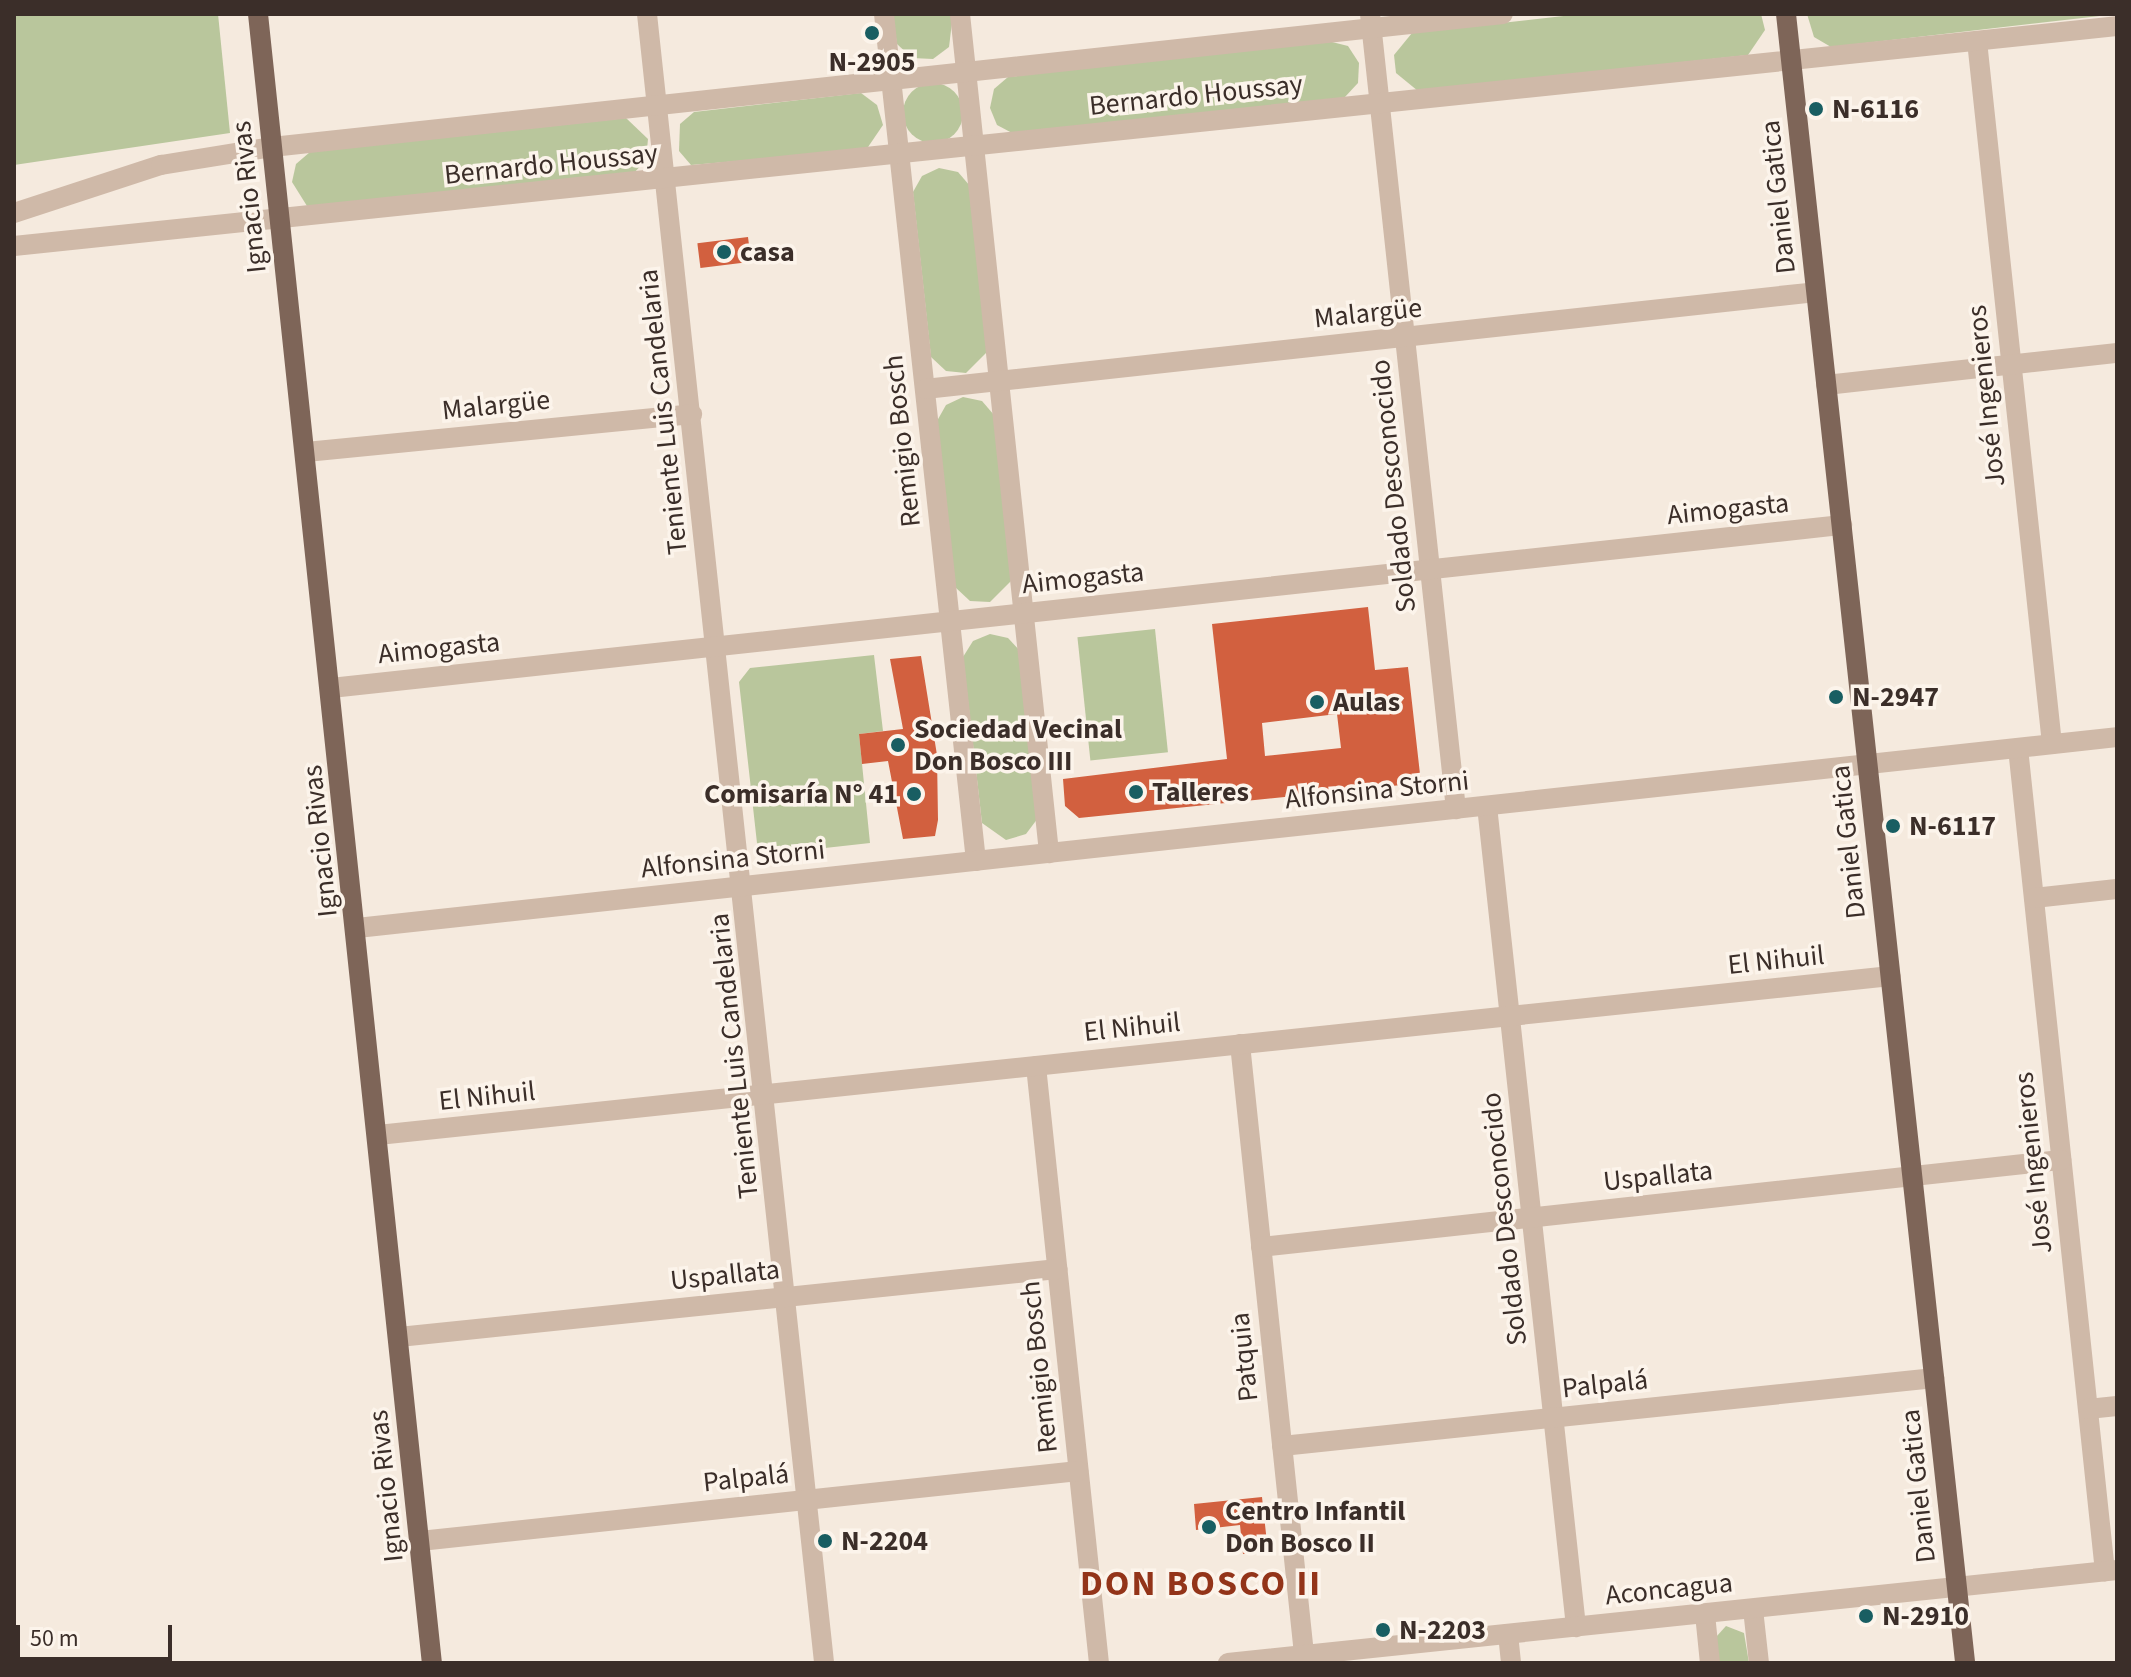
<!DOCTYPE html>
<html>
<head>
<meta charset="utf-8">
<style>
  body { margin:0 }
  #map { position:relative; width:2131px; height:1677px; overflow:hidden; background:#f5eade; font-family:"Source Sans 3",sans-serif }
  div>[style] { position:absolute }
  .green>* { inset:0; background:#b9c69c; transform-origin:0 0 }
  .round { border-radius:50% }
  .building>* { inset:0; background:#d2603f; transform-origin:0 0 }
  .minor>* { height:20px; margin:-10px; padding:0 10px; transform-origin:10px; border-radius:10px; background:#cfb9a8 }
  .major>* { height:20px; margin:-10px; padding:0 10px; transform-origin:10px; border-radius:10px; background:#7e6558 }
  .dots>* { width:22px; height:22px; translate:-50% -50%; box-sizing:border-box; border:4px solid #fcf4eb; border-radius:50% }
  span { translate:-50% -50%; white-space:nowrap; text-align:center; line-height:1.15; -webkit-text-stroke:7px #fcf4eb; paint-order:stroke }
  .poi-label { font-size:28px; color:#3b2e29; font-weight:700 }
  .left { translate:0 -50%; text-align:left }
  .right { translate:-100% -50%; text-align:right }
  .street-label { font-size:28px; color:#3b2e29 }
  .district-label { font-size:36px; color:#933419; font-weight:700; letter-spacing:2px }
  .frame { position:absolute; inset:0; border:16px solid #3b2e29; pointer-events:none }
  .scale { position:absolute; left:16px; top:1625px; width:156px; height:36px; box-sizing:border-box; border:4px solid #3b2e29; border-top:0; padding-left:10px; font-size:24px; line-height:28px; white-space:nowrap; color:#3b2e29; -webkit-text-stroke:6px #fcf4eb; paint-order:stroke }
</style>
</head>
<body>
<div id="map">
  <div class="green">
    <div style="clip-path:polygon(14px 14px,218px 14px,230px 133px,14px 165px)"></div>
    <div style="clip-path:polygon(892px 14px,953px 14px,949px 47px,933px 59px,912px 58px,897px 44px)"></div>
    <div style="clip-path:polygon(1581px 14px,1761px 14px,1765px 30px,1748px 55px,1418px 91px,1396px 73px,1394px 55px,1412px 33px)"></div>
    <div style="clip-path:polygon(1807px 14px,2117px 14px,1831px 47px,1814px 37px)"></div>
    <div style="clip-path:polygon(1328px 41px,1348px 46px,1359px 63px,1358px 83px,1344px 98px,1014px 134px,997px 125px,990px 108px,994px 89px,1008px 77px)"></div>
    <div class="round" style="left:903px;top:83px;width:60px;height:60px"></div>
    <div style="clip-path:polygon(861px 93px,877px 105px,883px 125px,866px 150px,691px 165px,679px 151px,680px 124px,694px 112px)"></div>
    <div style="clip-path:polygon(626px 118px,648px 139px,646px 160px,632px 175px,307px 206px,292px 182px,296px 164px,310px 152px)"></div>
    <div style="clip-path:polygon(939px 168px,958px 172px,970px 186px,987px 352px,966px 373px,946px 371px,931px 357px,913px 192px,922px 176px)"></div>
    <div style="clip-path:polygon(963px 397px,982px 401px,994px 415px,1011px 581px,990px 602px,970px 601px,955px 587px,937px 421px,946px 405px)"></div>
    <div style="left:1155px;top:629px;width:124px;height:78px;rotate:84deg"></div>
    <div style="clip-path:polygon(990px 634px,1008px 638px,1021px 652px,1038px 818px,1026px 834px,1006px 840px,982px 823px,963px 657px,973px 641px)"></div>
    <div style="clip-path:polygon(874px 655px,883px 731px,859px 734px,870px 843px,771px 854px,757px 843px,739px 682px,750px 668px)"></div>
    <div style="clip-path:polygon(1726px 1626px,1744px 1633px,1749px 1663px,1718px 1663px,1716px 1637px)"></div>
  </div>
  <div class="building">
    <div style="left:748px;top:237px;width:25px;height:51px;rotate:83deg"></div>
    <div style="clip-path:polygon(evenodd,1368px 607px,1375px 670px,1408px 667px,1421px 783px,1079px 818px,1065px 806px,1063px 779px,1227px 759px,1212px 624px,1368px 607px,1337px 714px,1341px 748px,1265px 756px,1262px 723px,1337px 714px)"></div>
    <div style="clip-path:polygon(921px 656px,937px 755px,938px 820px,935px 836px,903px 839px,888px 761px,862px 764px,859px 734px,903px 729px,890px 659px)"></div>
    <div style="clip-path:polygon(1262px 1497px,1268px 1552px,1243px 1554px,1240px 1525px,1196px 1530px,1194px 1504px)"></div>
  </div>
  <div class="minor">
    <div style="left:647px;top:14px;width:1658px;rotate:83.87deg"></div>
    <div style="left:884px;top:14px;width:852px;rotate:83.8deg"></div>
    <div style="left:960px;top:14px;width:844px;rotate:83.94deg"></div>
    <div style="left:1370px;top:14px;width:800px;rotate:83.83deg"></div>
    <div style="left:1977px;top:41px;width:707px;rotate:83.91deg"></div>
    <div style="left:14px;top:213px;width:155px;rotate:-18.1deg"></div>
    <div style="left:161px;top:165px;width:112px;rotate:-9.2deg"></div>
    <div style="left:272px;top:147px;width:1238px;rotate:-6.17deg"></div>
    <div style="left:14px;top:246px;width:2114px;rotate:-5.97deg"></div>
    <div style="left:1826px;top:385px;width:293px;rotate:-6.3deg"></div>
    <div style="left:925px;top:389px;width:896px;rotate:-6.21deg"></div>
    <div style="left:306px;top:452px;width:388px;rotate:-5.6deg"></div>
    <div style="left:331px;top:688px;width:1520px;rotate:-6.16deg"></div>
    <div style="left:2018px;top:748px;width:828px;rotate:83.97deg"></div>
    <div style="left:1487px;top:806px;width:826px;rotate:83.81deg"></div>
    <div style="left:2034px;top:898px;width:83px;rotate:-6.2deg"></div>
    <div style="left:357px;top:928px;width:1770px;rotate:-6.19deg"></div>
    <div style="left:1240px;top:1044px;width:622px;rotate:84.01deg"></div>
    <div style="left:1036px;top:1066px;width:600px;rotate:83.98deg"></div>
    <div style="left:378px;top:1135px;width:1521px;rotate:-6deg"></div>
    <div style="left:1261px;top:1247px;width:805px;rotate:-6.21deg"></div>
    <div style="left:399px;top:1337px;width:662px;rotate:-5.9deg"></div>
    <div style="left:2088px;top:1409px;width:29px;rotate:-6deg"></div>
    <div style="left:1282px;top:1446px;width:656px;rotate:-5.95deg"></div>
    <div style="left:420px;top:1541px;width:662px;rotate:-6.07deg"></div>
    <div style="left:1753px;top:1609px;width:54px;rotate:83.7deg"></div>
    <div style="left:1705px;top:1614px;width:49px;rotate:84.2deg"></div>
    <div style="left:1508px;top:1634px;width:29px;rotate:84deg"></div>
    <div style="left:1228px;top:1663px;width:894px;rotate:-5.97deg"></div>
  </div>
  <div class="major">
    <div style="left:258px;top:14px;width:1658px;rotate:83.98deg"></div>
    <div style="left:1786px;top:14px;width:1659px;rotate:83.8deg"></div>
  </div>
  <div class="dots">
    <div style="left:872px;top:33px;background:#195e62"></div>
    <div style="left:1816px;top:109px;background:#195e62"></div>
    <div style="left:724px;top:252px;background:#195e62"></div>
    <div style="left:1836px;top:697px;background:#195e62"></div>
    <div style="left:1317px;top:702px;background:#195e62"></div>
    <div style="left:898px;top:745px;background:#195e62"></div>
    <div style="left:1136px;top:792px;background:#195e62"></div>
    <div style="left:914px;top:794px;background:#195e62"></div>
    <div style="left:1893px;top:826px;background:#195e62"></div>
    <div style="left:1209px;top:1527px;background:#195e62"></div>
    <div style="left:825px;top:1541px;background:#195e62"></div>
    <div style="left:1866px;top:1616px;background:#195e62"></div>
    <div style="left:1383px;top:1630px;background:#195e62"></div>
  </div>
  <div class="poi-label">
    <span style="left:872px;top:62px">N-2905</span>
    <span class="left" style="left:1832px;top:109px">N-6116</span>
    <span class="left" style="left:740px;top:252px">casa</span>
    <span class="left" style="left:1852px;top:697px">N-2947</span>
    <span class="left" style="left:1333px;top:702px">Aulas</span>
    <span class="left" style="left:914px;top:745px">Sociedad Vecinal<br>Don Bosco III</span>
    <span class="left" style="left:1152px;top:792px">Talleres</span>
    <span class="right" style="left:898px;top:794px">Comisaría N° 41</span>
    <span class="left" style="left:1909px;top:826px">N-6117</span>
    <span class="left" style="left:1225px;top:1527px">Centro Infantil<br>Don Bosco II</span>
    <span class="left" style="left:841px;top:1541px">N-2204</span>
    <span class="left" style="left:1882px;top:1616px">N-2910</span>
    <span class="left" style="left:1399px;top:1630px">N-2203</span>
  </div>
  <div class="street-label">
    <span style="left:1196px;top:95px;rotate:-6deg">Bernardo Houssay</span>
    <span style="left:551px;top:164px;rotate:-6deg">Bernardo Houssay</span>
    <span style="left:249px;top:197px;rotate:-96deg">Ignacio Rivas</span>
    <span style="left:1778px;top:197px;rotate:-96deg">Daniel Gatica</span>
    <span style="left:1368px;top:313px;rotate:-6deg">Malargüe</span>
    <span style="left:1986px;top:396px;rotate:-96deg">José Ingenieros</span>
    <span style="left:496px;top:405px;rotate:-6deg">Malargüe</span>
    <span style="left:663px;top:412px;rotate:-96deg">Teniente Luis Candelaria</span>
    <span style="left:902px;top:441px;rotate:-96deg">Remigio Bosch</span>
    <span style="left:1393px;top:486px;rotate:-96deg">Soldado Desconocido</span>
    <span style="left:1728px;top:509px;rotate:-6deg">Aimogasta</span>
    <span style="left:1083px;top:578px;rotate:-6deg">Aimogasta</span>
    <span style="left:439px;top:648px;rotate:-6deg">Aimogasta</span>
    <span style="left:1377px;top:790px;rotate:-6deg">Alfonsina Storni</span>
    <span style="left:320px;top:841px;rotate:-96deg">Ignacio Rivas</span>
    <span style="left:1848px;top:842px;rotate:-96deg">Daniel Gatica</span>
    <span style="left:733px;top:859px;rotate:-6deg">Alfonsina Storni</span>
    <span style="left:1776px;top:960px;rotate:-6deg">El Nihuil</span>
    <span style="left:1132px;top:1027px;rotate:-6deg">El Nihuil</span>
    <span style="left:734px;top:1056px;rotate:-96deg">Teniente Luis Candelaria</span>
    <span style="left:487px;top:1096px;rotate:-6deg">El Nihuil</span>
    <span style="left:2033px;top:1163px;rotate:-96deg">José Ingenieros</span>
    <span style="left:1658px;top:1176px;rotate:-6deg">Uspallata</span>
    <span style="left:1504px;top:1219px;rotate:-96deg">Soldado Desconocido</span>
    <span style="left:725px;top:1275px;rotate:-6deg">Uspallata</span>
    <span style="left:1244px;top:1357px;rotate:-96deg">Patquia</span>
    <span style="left:1039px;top:1367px;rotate:-96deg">Remigio Bosch</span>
    <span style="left:1605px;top:1384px;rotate:-6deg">Palpalá</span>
    <span style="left:746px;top:1478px;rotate:-6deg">Palpalá</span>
    <span style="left:386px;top:1486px;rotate:-96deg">Ignacio Rivas</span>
    <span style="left:1918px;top:1486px;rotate:-96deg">Daniel Gatica</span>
    <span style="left:1669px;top:1589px;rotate:-6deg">Aconcagua</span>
  </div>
  <div class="district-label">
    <span style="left:1201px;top:1584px">DON BOSCO II</span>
  </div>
  <div class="frame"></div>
  <div class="scale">50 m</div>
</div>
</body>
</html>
